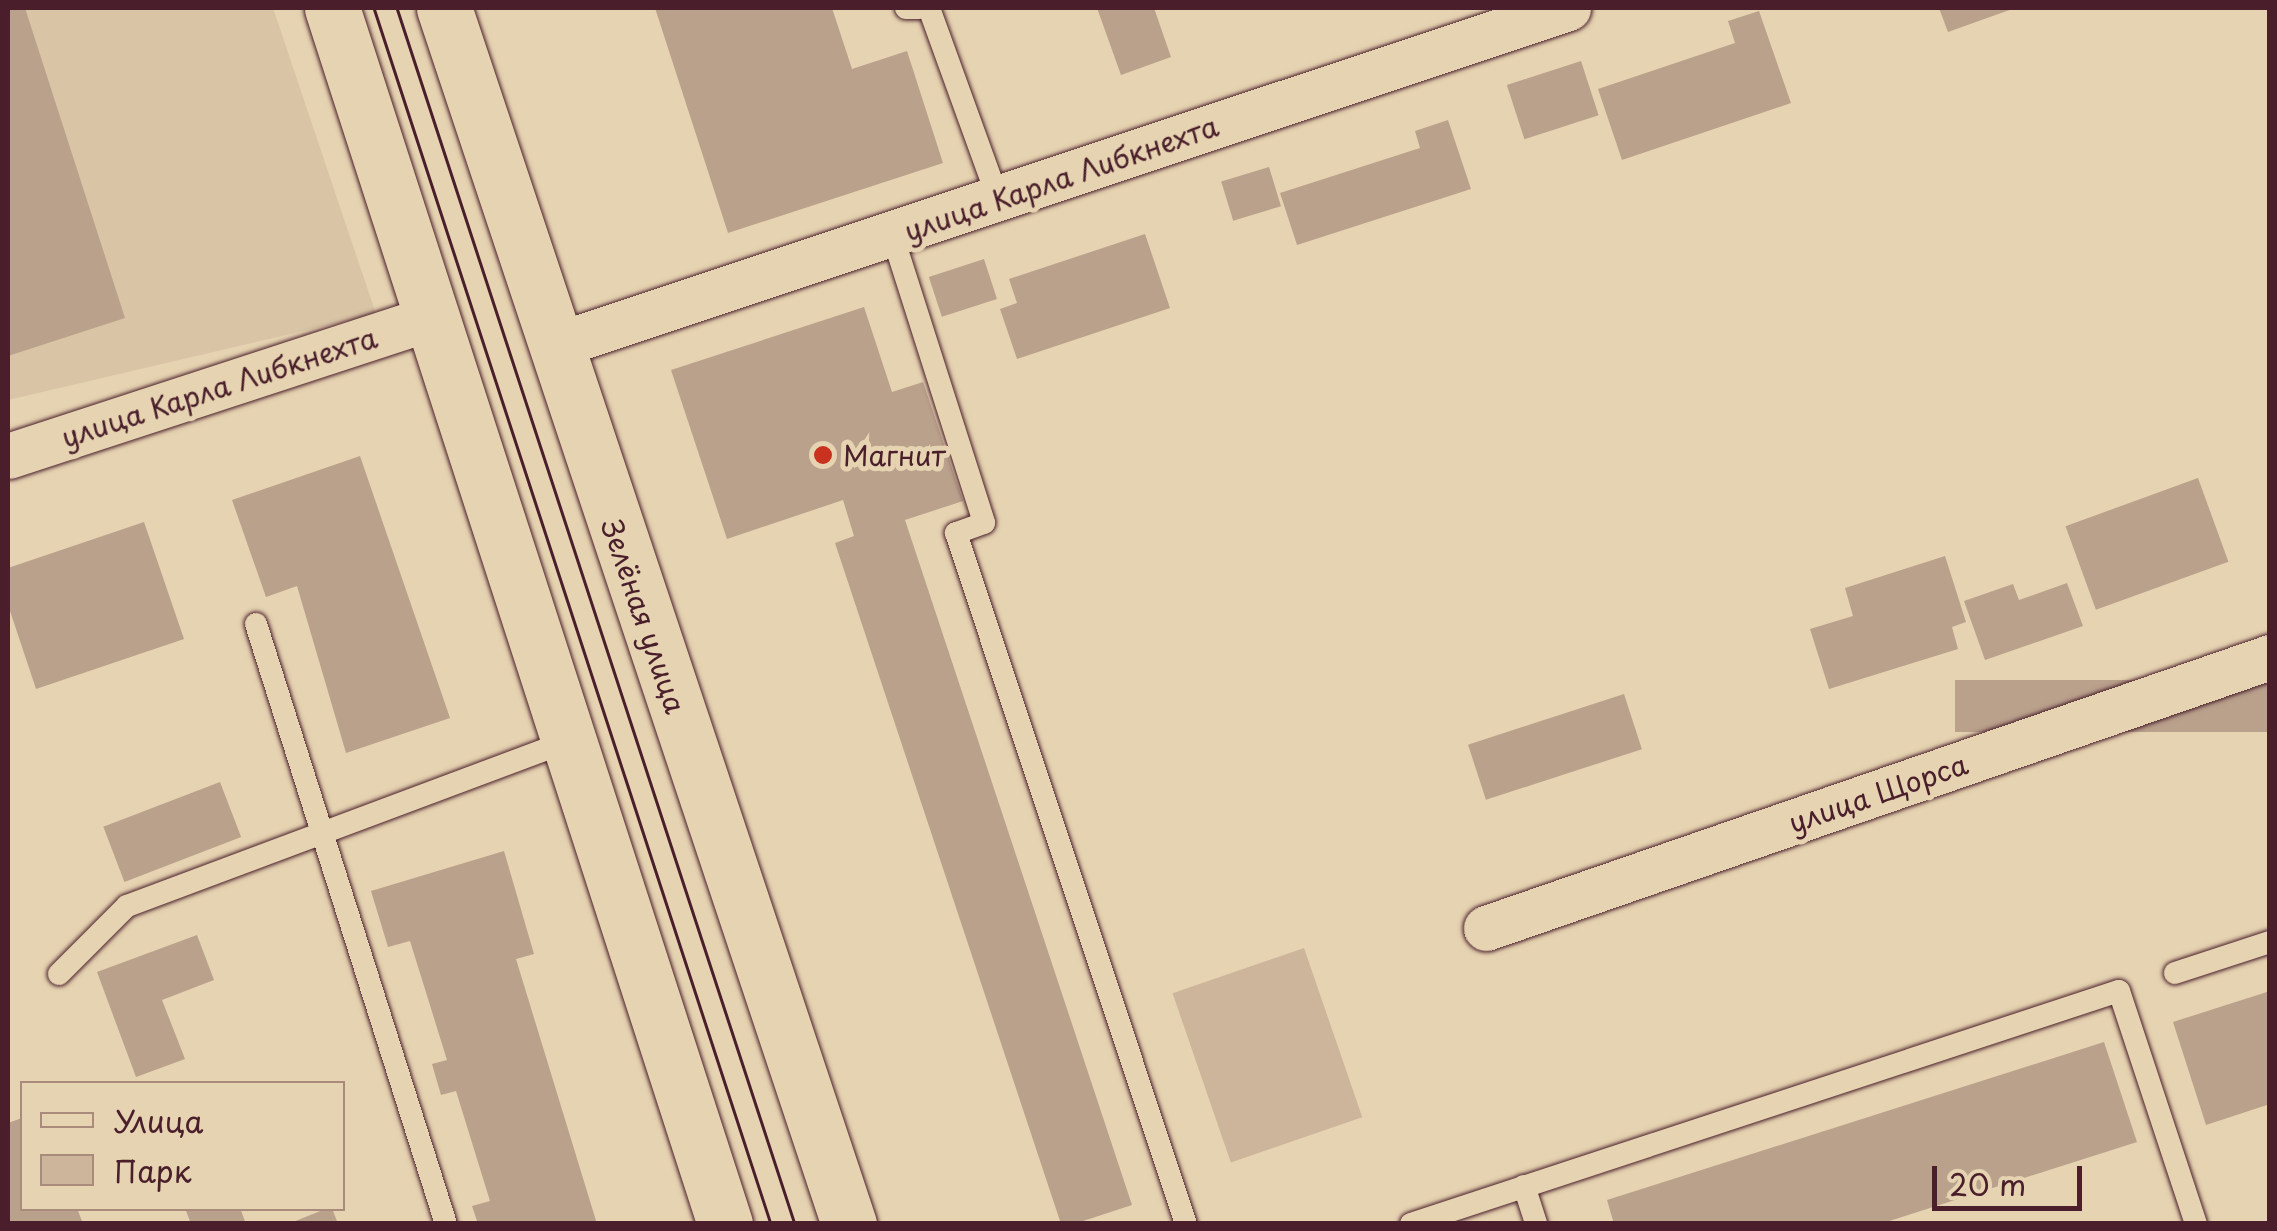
<!DOCTYPE html>
<html>
<head>
<meta charset="utf-8">
<style>
  body { margin:0 }
  #map { position:relative; width:2277px; height:1231px; overflow:hidden; background:#e6d3b1; font-family:"Playpen Sans",sans-serif }
  div>[style] { position:absolute }
  .built>* { inset:0; background:#d9c4a6 }
  .green>* { inset:0; background:#cdb59b; transform-origin:0 0 }
  .building>* { inset:0; background:#baa18c; transform-origin:0 0 }
  .roads { filter:drop-shadow(0 0 2px #4a1f2b) drop-shadow(0 0 2px #4a1f2b) }
  .lane>* { height:22px; margin:-11px; padding:0 11px; transform-origin:11px; border-radius:11px; background:#e6d3b1 }
  .street>* { height:45px; margin:-22.5px; padding:0 22.5px; transform-origin:22.5px; border-radius:22.5px; background:#e6d3b1 }
  .secondary>* { height:55px; margin:-27.5px; padding:0 27.5px; transform-origin:27.5px; border-radius:27.5px; background:#e6d3b1 }
  .tram>* { height:2.5px; margin:-1.25px; padding:0 1.25px; transform-origin:1.25px; border-radius:1.25px; background:#4a1f2b }
  .dots>* { width:28px; height:28px; translate:-50% -50%; box-sizing:border-box; border:5px solid #e6d3b1; border-radius:50% }
  span { translate:-50% -50%; white-space:nowrap; text-align:center; line-height:1.15; -webkit-text-stroke:10px #e6d3b1; paint-order:stroke }
  .street-label { font-size:28px; color:#4a1f2b }
  .poi-label { font-size:28px; color:#4a1f2b }
  .left { translate:0 -50%; text-align:left }
  .frame { position:absolute; inset:0; border:10px solid #4a1f2b; pointer-events:none }
  .legend { position:absolute; left:20px; top:1081px; width:325px; height:130px; box-sizing:border-box; background:#e6d3b1; border:2px solid #a88b7b; margin:0; padding:12px 18px; list-style:none; font-size:30px; color:#4a1f2b }
  .legend li { display:flex; align-items:center; gap:20px; height:50px }
  .legend b { width:50px; border:2px solid #a88b7b }
  .scale { position:absolute; left:1932px; top:1166px; width:150px; height:45px; box-sizing:border-box; border:5px solid #4a1f2b; border-top:0; padding-left:12px; font-size:30px; line-height:35px; white-space:nowrap; color:#4a1f2b; -webkit-text-stroke:8px #e6d3b1; paint-order:stroke }
</style>
</head>
<body>
<div id="map">
  <div class="built">
    <div style="clip-path:polygon(8px 8px,273px 8px,376px 314px,8px 400px)"></div>
  </div>
  <div class="green">
    <div style="left:1304px;top:948px;width:179px;height:139px;rotate:71deg"></div>
  </div>
  <div class="building">
    <div style="clip-path:polygon(8px 8px,25px 8px,125px 318px,8px 356px)"></div>
    <div style="clip-path:polygon(655px 8px,832px 8px,852px 69px,907px 51px,943px 163px,728px 233px)"></div>
    <div style="clip-path:polygon(1097px 8px,1154px 8px,1171px 57px,1121px 75px)"></div>
    <div style="clip-path:polygon(1939px 8px,2015px 8px,1948px 32px)"></div>
    <div style="clip-path:polygon(1759px 11px,1791px 103px,1622px 160px,1598px 89px,1735px 43px,1728px 21px)"></div>
    <div style="left:1581px;top:61px;width:57px;height:78px;rotate:72deg"></div>
    <div style="clip-path:polygon(1448px 120px,1471px 189px,1297px 245px,1280px 193px,1420px 148px,1415px 131px)"></div>
    <div style="left:1269px;top:167px;width:41px;height:50px;rotate:73deg"></div>
    <div style="clip-path:polygon(1145px 234px,1170px 308px,1017px 359px,1000px 309px,1017px 303px,1009px 279px)"></div>
    <div style="left:984px;top:259px;width:42px;height:58px;rotate:72deg"></div>
    <div style="clip-path:polygon(864px 307px,892px 392px,923px 382px,963px 501px,905px 520px,1132px 1205px,1074px 1224px,1061px 1224px,835px 543px,854px 536px,843px 500px,727px 539px,671px 370px)"></div>
    <div style="clip-path:polygon(360px 456px,450px 718px,346px 753px,297px 586px,266px 597px,232px 500px)"></div>
    <div style="left:2198px;top:478px;width:89px;height:141px;rotate:70deg"></div>
    <div style="clip-path:polygon(144px 522px,184px 639px,36px 689px,8px 605px,8px 568px)"></div>
    <div style="clip-path:polygon(1945px 556px,1966px 622px,1952px 627px,1958px 649px,1829px 689px,1810px 629px,1853px 616px,1845px 588px)"></div>
    <div style="clip-path:polygon(2067px 583px,2083px 626px,1985px 660px,1964px 601px,2013px 584px,2019px 600px)"></div>
    <div style="left:2270px;top:680px;width:52px;height:315px;rotate:90deg"></div>
    <div style="left:1624px;top:694px;width:58px;height:164px;rotate:72deg"></div>
    <div style="left:220px;top:782px;width:59px;height:125px;rotate:69deg"></div>
    <div style="clip-path:polygon(504px 851px,534px 954px,516px 959px,597px 1224px,478px 1224px,472px 1206px,490px 1201px,456px 1091px,441px 1095px,436px 1078px,432px 1064px,447px 1060px,410px 941px,388px 947px,371px 891px)"></div>
    <div style="clip-path:polygon(197px 935px,214px 980px,162px 1000px,185px 1059px,136px 1077px,97px 972px)"></div>
    <div style="clip-path:polygon(2270px 991px,2270px 1104px,2206px 1125px,2173px 1022px)"></div>
    <div style="clip-path:polygon(2104px 1042px,2137px 1142px,1880px 1224px,1614px 1224px,1607px 1200px)"></div>
    <div style="clip-path:polygon(22px 1118px,22px 1208px,77px 1208px,83px 1224px,8px 1224px,8px 1123px)"></div>
    <div style="clip-path:polygon(185px 1208px,240px 1208px,246px 1224px,191px 1224px)"></div>
    <div style="clip-path:polygon(332px 1208px,338px 1224px,288px 1224px,328px 1208px)"></div>
  </div>
  <div class="roads">
    <div class="lane">
      <div style="left:906px;top:8px;width:13px"></div>
      <div style="left:929px;top:8px;width:203px;rotate:70.1deg"></div>
      <div style="left:892px;top:234px;width:303px;rotate:72.3deg"></div>
      <div style="left:984px;top:523px;width:30px;rotate:160deg"></div>
      <div style="left:956px;top:533px;width:728px;rotate:71.59deg"></div>
      <div style="left:256px;top:624px;width:629px;rotate:72.43deg"></div>
      <div style="left:2175px;top:973px;width:100px;rotate:-18.1deg"></div>
      <div style="left:59px;top:974px;width:96px;rotate:-45deg"></div>
      <div style="left:127px;top:906px;width:474px;rotate:-20.5deg"></div>
      <div style="left:1524px;top:1186px;width:40px;rotate:72deg"></div>
      <div style="left:1411px;top:1224px;width:745px;rotate:-18.22deg"></div>
      <div style="left:2119px;top:991px;width:245px;rotate:71.7deg"></div>
    </div>
    <div class="street">
      <div style="left:554px;top:346px;width:1069px;rotate:-18.43deg"></div>
      <div style="left:8px;top:456px;width:443px;rotate:-18.1deg"></div>
      <div style="left:1486px;top:928px;width:830px;rotate:-19.07deg"></div>
    </div>
    <div class="secondary">
      <div style="left:332px;top:8px;width:1278px;rotate:72.09deg"></div>
      <div style="left:444px;top:8px;width:1282px;rotate:71.58deg"></div>
    </div>
  </div>
  <div class="tram">
    <div style="left:374px;top:8px;width:1279px;rotate:71.92deg"></div>
    <div style="left:397px;top:8px;width:1279px;rotate:71.88deg"></div>
  </div>
  <div class="dots">
    <div style="left:823px;top:455px;background:#c8321e"></div>
  </div>
  <div class="street-label">
    <span style="left:1061px;top:178px;rotate:-19deg">улица Карла Либкнехта</span>
    <span style="left:219px;top:387px;rotate:-18deg">улица Карла Либкнехта</span>
    <span style="left:644px;top:616px;rotate:71deg">Зелёная улица</span>
    <span style="left:1878px;top:793px;rotate:-19deg">улица Щорса</span>
  </div>
  <div class="poi-label">
    <span class="left" style="left:843px;top:455px">Магнит</span>
  </div>
  <div class="frame"></div>
  <ul class="legend">
  <li><b style="height:12px;background:#e6d3b1"></b>Улица</li>
  <li><b style="height:28px;background:#cdb59b"></b>Парк</li>
  </ul>
  <div class="scale">20 m</div>
</div>
</body>
</html>
